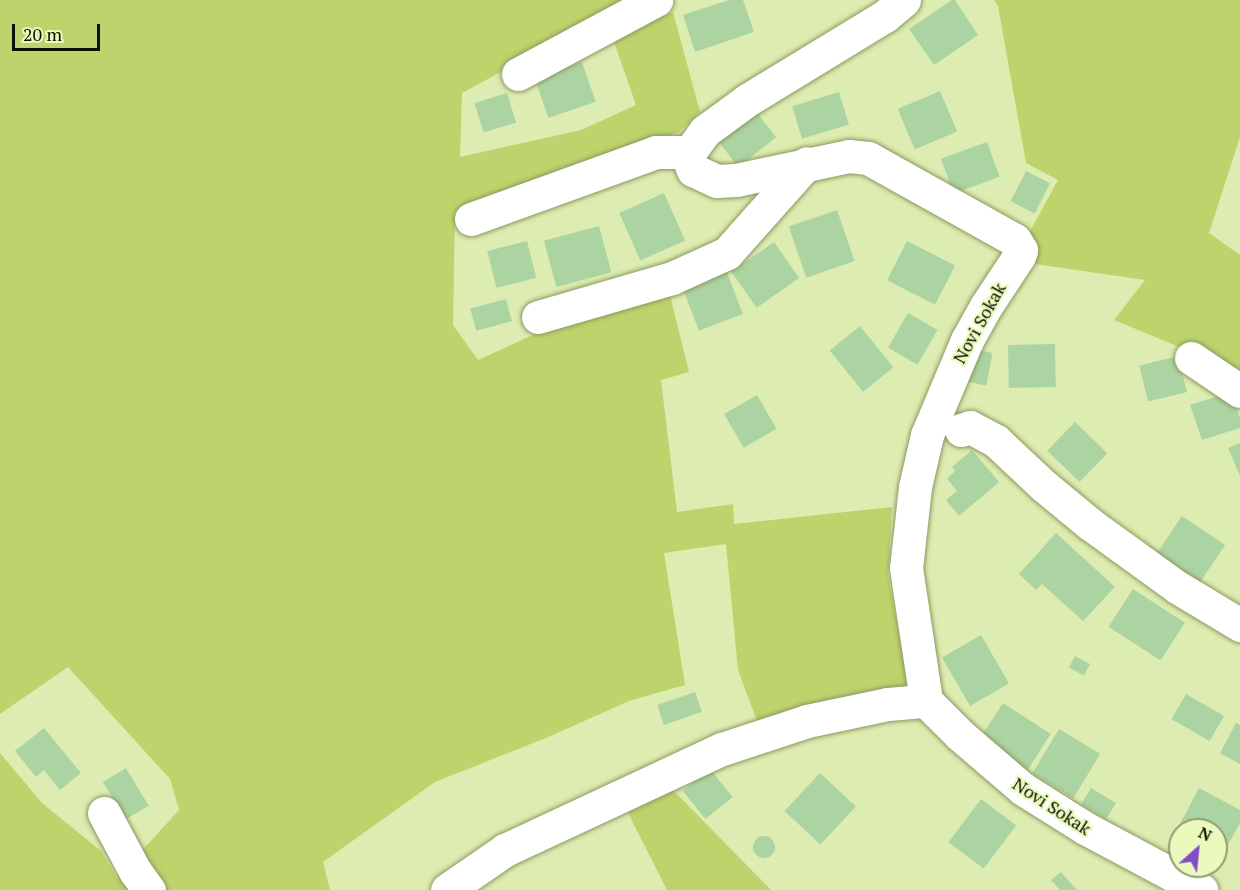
<!DOCTYPE html>
<html>
<head>
<meta charset="utf-8">
<style>
  body { margin:0 }
  #map { position:relative; width:1240px; height:890px; overflow:hidden; background:#ddecb0; font-family:"PT Serif",serif }
  div>[style] { position:absolute }
  .green>* { inset:0; background:#bdd46c }
  .building>* { inset:0; background:#acd4a3; transform-origin:0 0 }
  .round { border-radius:50% }
  .roads { filter:drop-shadow(0 0 2px #8b9960) drop-shadow(0 0 2px #8b9960) }
  .street>* { height:33px; margin:-16.5px; padding:0 16.5px; transform-origin:16.5px; border-radius:16.5px; background:#fff }
  span { translate:-50% -50%; white-space:nowrap; text-align:center; line-height:1.15; -webkit-text-stroke:4.5px #eafabd; paint-order:stroke }
  .street-label { font-size:18px; color:#0c1000 }
  .north { position:absolute; left:1168px; top:818px; width:60px; height:60px; box-sizing:border-box; background:#eafabd; border:2px solid #919c71; border-radius:50%; rotate:27deg; font-size:16px; font-weight:700; line-height:24px; text-align:center; color:#0c1000 }
  .north::after { content:''; display:block; margin:auto; width:21px; height:27px; background:#814ec6; clip-path:polygon(50% 0,100% 100%,50% 72%,0 100%) }
  .scale { position:absolute; left:12px; top:24px; width:88px; height:27px; box-sizing:border-box; border:3px solid #0c1000; border-top:0; padding-left:8px; font-size:18px; line-height:21px; white-space:nowrap; color:#0c1000; -webkit-text-stroke:4px #eafabd; paint-order:stroke }
</style>
</head>
<body>
<div id="map">
  <div class="green">
    <div style="clip-path:polygon(0 0,634px 0,462px 93px,460px 157px,581px 130px,636px 105px,613px 39px,673px 12px,700px 112px,679px 132px,455px 211px,453px 325px,478px 360px,535px 334px,668px 287px,689px 372px,661px 380px,677px 512px,733px 504px,734px 524px,892px 507px,888px 576px,909px 686px,759px 726px,738px 670px,726px 544px,664px 553px,685px 685px,629px 701px,546px 738px,435px 782px,323px 862px,330px 890px,0 890px,0 753px,42px 803px,101px 851px,117px 878px,179px 810px,170px 779px,68px 667px,0 714px)"></div>
    <div style="clip-path:polygon(994px 0,1240px 0,1240px 137px,1209px 233px,1240px 255px,1240px 372px,1114px 320px,1145px 280px,1035px 264px,1033px 250px,1027px 237px,1058px 180px,1026px 163px,998px 6px)"></div>
    <div style="clip-path:polygon(669px 786px,771px 890px,667px 890px,627px 811px)"></div>
  </div>
  <div class="building">
    <div style="clip-path:polygon(729px 0,743px 0,754px 32px,695px 52px,683px 15px)"></div>
    <div style="clip-path:polygon(952px 0,955px 0,978px 35px,934px 65px,909px 29px)"></div>
    <div style="left:582px;top:62px;width:42px;height:50px;rotate:71deg"></div>
    <div style="left:940px;top:91px;width:44px;height:46px;rotate:67deg"></div>
    <div style="left:839px;top:92px;width:34px;height:49px;rotate:73deg"></div>
    <div style="left:507px;top:93px;width:31px;height:34px;rotate:73deg"></div>
    <div style="left:754px;top:109px;width:36px;height:48px;rotate:52deg"></div>
    <div style="left:987px;top:142px;width:37px;height:49px;rotate:70deg"></div>
    <div style="left:1026px;top:171px;width:27px;height:34px;rotate:27deg"></div>
    <div style="left:664px;top:193px;width:52px;height:49px;rotate:66deg"></div>
    <div style="left:837px;top:210px;width:54px;height:51px;rotate:71deg"></div>
    <div style="left:599px;top:226px;width:48px;height:57px;rotate:75deg"></div>
    <div style="left:527px;top:241px;width:38px;height:41px;rotate:76deg"></div>
    <div style="left:907px;top:241px;width:54px;height:44px;rotate:27deg"></div>
    <div style="left:774px;top:242px;width:44px;height:52px;rotate:55deg"></div>
    <div style="left:726px;top:270px;width:47px;height:47px;rotate:69deg"></div>
    <div style="left:506px;top:299px;width:23px;height:37px;rotate:75deg"></div>
    <div style="left:908px;top:313px;width:34px;height:40px;rotate:30deg"></div>
    <div style="left:860px;top:326px;width:53px;height:39px;rotate:51deg"></div>
    <div style="left:1055px;top:344px;width:43px;height:47px;rotate:89deg"></div>
    <div style="left:972px;top:349px;width:21px;height:33px;rotate:11deg"></div>
    <div style="left:1178px;top:356px;width:37px;height:40px;rotate:76deg"></div>
    <div style="clip-path:polygon(1231px 392px,1240px 418px,1240px 428px,1202px 440px,1190px 405px)"></div>
    <div style="left:757px;top:395px;width:39px;height:38px;rotate:60deg"></div>
    <div style="left:1075px;top:422px;width:45px;height:40px;rotate:44deg"></div>
    <div style="clip-path:polygon(1240px 443px,1240px 476px,1228px 448px)"></div>
    <div style="clip-path:polygon(972px 450px,999px 482px,959px 516px,946px 500px,957px 491px,947px 479px,955px 471px,952px 467px)"></div>
    <div style="left:1182px;top:516px;width:52px;height:45px;rotate:34deg"></div>
    <div style="clip-path:polygon(1056px 533px,1115px 587px,1083px 621px,1042px 584px,1036px 590px,1019px 574px)"></div>
    <div style="left:1133px;top:589px;width:62px;height:45px;rotate:33deg"></div>
    <div style="left:981px;top:635px;width:56px;height:45px;rotate:60deg"></div>
    <div style="left:1075px;top:656px;width:17px;height:13px;rotate:28deg"></div>
    <div style="left:695px;top:692px;width:21px;height:40px;rotate:71deg"></div>
    <div style="left:1186px;top:694px;width:44px;height:29px;rotate:30deg"></div>
    <div style="left:1003px;top:703px;width:57px;height:45px;rotate:33deg"></div>
    <div style="clip-path:polygon(1236px 723px,1240px 725px,1240px 764px,1220px 753px)"></div>
    <div style="clip-path:polygon(44px 728px,81px 773px,60px 790px,44px 770px,36px 777px,15px 751px)"></div>
    <div style="left:1059px;top:729px;width:48px;height:52px;rotate:31deg"></div>
    <div style="left:126px;top:768px;width:44px;height:27px;rotate:59deg"></div>
    <div style="left:710px;top:769px;width:36px;height:35px;rotate:51deg"></div>
    <div style="left:820px;top:773px;width:49px;height:52px;rotate:43deg"></div>
    <div style="left:1091px;top:788px;width:29px;height:19px;rotate:31deg"></div>
    <div style="clip-path:polygon(1199px 788px,1240px 810px,1240px 823px,1216px 867px,1216px 830px,1180px 830px,1180px 844px,1172px 839px)"></div>
    <div style="left:981px;top:799px;width:44px;height:54px;rotate:37deg"></div>
    <div class="round" style="left:753px;top:836px;width:22px;height:22px"></div>
    <div style="clip-path:polygon(1061px 872px,1077px 890px,1060px 890px,1051px 880px)"></div>
  </div>
  <div class="roads">
    <div class="street">
      <div style="left:904px;top:0;width:25px;rotate:140deg"></div>
      <div style="left:885px;top:16px;width:163px;rotate:148.6deg"></div>
      <div style="left:746px;top:101px;width:51px;rotate:143.8deg"></div>
      <div style="left:705px;top:131px;width:26px;rotate:126deg"></div>
      <div style="left:690px;top:152px;width:8px;rotate:97deg"></div>
      <div style="left:689px;top:160px;width:11px;rotate:68deg"></div>
      <div style="left:693px;top:170px;width:26px;rotate:25deg"></div>
      <div style="left:717px;top:181px;width:19px;rotate:-3deg"></div>
      <div style="left:736px;top:180px;width:116px;rotate:-12deg"></div>
      <div style="left:849px;top:156px;width:19px;rotate:6deg"></div>
      <div style="left:868px;top:158px;width:168px;rotate:29.2deg"></div>
      <div style="left:1015px;top:240px;width:12px;rotate:59deg"></div>
      <div style="left:1021px;top:250px;width:6px;rotate:108deg"></div>
      <div style="left:1019px;top:256px;width:60px;rotate:123.4deg"></div>
      <div style="left:986px;top:306px;width:39px;rotate:119deg"></div>
      <div style="left:967px;top:340px;width:103px;rotate:112.8deg"></div>
      <div style="left:927px;top:435px;width:53px;rotate:103deg"></div>
      <div style="left:915px;top:487px;width:81px;rotate:96.3deg"></div>
      <div style="left:906px;top:568px;width:134px;rotate:81.4deg"></div>
      <div style="left:926px;top:701px;width:48px;rotate:45deg"></div>
      <div style="left:960px;top:735px;width:83px;rotate:40.6deg"></div>
      <div style="left:1023px;top:789px;width:73px;rotate:32.2deg"></div>
      <div style="left:1085px;top:828px;width:132px;rotate:28.1deg"></div>
      <div style="left:518px;top:74px;width:157px;rotate:-28.2deg"></div>
      <div style="left:471px;top:219px;width:197px;rotate:-19.9deg"></div>
      <div style="left:656px;top:152px;width:34px"></div>
      <div style="left:538px;top:317px;width:140px;rotate:-16.2deg"></div>
      <div style="left:672px;top:278px;width:60px;rotate:-24.4deg"></div>
      <div style="left:727px;top:253px;width:120px;rotate:-48.4deg"></div>
      <div style="left:1191px;top:358px;width:59px;rotate:34deg"></div>
      <div style="left:961px;top:430px;width:9px;rotate:-18deg"></div>
      <div style="left:970px;top:427px;width:30px;rotate:28deg"></div>
      <div style="left:996px;top:441px;width:66px;rotate:43.2deg"></div>
      <div style="left:1044px;top:486px;width:60px;rotate:39.6deg"></div>
      <div style="left:1090px;top:524px;width:107px;rotate:35.9deg"></div>
      <div style="left:1177px;top:587px;width:74px;rotate:31.1deg"></div>
      <div style="left:104px;top:813px;width:66px;rotate:61.9deg"></div>
      <div style="left:135px;top:871px;width:24px;rotate:54deg"></div>
      <div style="left:447px;top:890px;width:70px;rotate:-34.6deg"></div>
      <div style="left:505px;top:850px;width:239px;rotate:-25deg"></div>
      <div style="left:722px;top:749px;width:89px;rotate:-18.2deg"></div>
      <div style="left:807px;top:721px;width:83px;rotate:-11.9deg"></div>
      <div style="left:888px;top:704px;width:38px;rotate:-5deg"></div>
    </div>
  </div>
  <div class="street-label">
    <span style="left:979px;top:323px;rotate:-61deg">Novi Sokak</span>
    <span style="left:1052px;top:806px;rotate:33deg">Novi Sokak</span>
  </div>
  <div class="north">N</div>
  <div class="scale">20 m</div>
</div>
</body>
</html>
